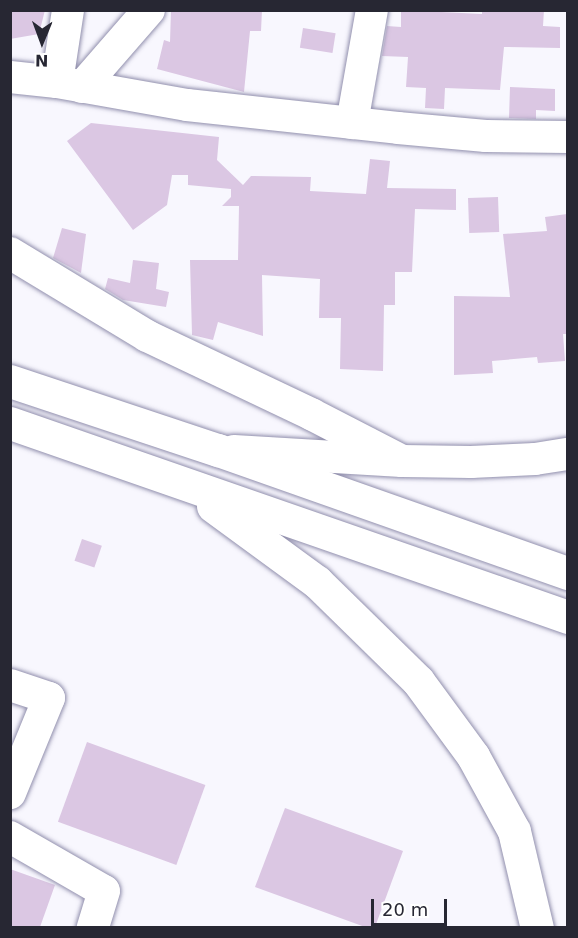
<!DOCTYPE html>
<html>
<head>
<meta charset="utf-8">
<style>
  body { margin:0 }
  #map { position:relative; width:578px; height:938px; overflow:hidden; background:#f8f7fe; font-family:"DejaVu Sans",sans-serif }
  div>[style] { position:absolute }
  .building>* { inset:0; background:#dbc7e3; transform-origin:0 0 }
  .roads { filter:drop-shadow(0 0 2px #918fad) drop-shadow(0 0 2px #918fad) }
  .minor>* { height:32px; margin:-16px; padding:0 16px; transform-origin:16px; border-radius:16px; background:#fff }
  .highway>* { height:33px; margin:-16.5px; padding:0 16.5px; transform-origin:16.5px; border-radius:16.5px; background:#fff }
  span { translate:-50% -50%; white-space:nowrap; text-align:center; line-height:1.15; -webkit-text-stroke:6px #fff; paint-order:stroke }
  .frame { position:absolute; inset:0; border:12px solid #272733; pointer-events:none }
  .north { position:absolute; left:12px; top:12px; width:60px; height:60px; -webkit-text-stroke:4px #fff; paint-order:stroke; rotate:181deg; font-size:16px; font-weight:700; line-height:24px; text-align:center; color:#272733 }
  .north::after { content:''; display:block; margin:auto; width:21px; height:27px; background:#272733; clip-path:polygon(50% 0,100% 100%,50% 72%,0 100%) }
  .scale { position:absolute; left:371px; top:899px; width:76px; height:27px; box-sizing:border-box; border:3px solid #272733; border-top:0; padding-left:8px; font-size:18px; line-height:21px; white-space:nowrap; color:#272733; -webkit-text-stroke:4px #fff; paint-order:stroke }
</style>
</head>
<body>
<div id="map">
  <div class="building">
    <div style="clip-path:polygon(10px 10px,45px 10px,39px 34px,10px 39px)"></div>
    <div style="clip-path:polygon(171px 10px,262px 10px,261px 31px,250px 31px,244px 92px,157px 69px,164px 40px,170px 42px)"></div>
    <div style="clip-path:polygon(401px 10px,482px 14px,482px 10px,544px 10px,543px 26px,560px 27px,560px 48px,504px 47px,500px 90px,445px 88px,444px 109px,425px 108px,426px 88px,406px 87px,408px 57px,382px 56px,387px 26px,401px 27px)"></div>
    <div style="left:303px;top:28px;width:33px;height:20px;rotate:9deg"></div>
    <div style="clip-path:polygon(510px 87px,555px 89px,555px 111px,536px 110px,536px 119px,509px 118px)"></div>
    <div style="clip-path:polygon(91px 123px,219px 137px,217px 160px,243px 185px,251px 176px,311px 177px,310px 191px,366px 194px,370px 159px,390px 161px,387px 188px,456px 189px,456px 210px,415px 209px,412px 272px,395px 272px,395px 305px,384px 305px,383px 371px,340px 369px,341px 318px,319px 318px,320px 279px,262px 275px,263px 336px,218px 322px,213px 340px,192px 335px,190px 260px,238px 260px,239px 206px,222px 206px,231px 197px,231px 189px,188px 185px,188px 175px,172px 175px,167px 205px,133px 230px,67px 141px)"></div>
    <div style="left:498px;top:197px;width:35px;height:30px;rotate:88deg"></div>
    <div style="clip-path:polygon(567px 214px,567px 334px,563px 334px,565px 361px,538px 363px,537px 357px,492px 361px,493px 373px,454px 375px,454px 296px,510px 297px,503px 234px,547px 231px,545px 217px)"></div>
    <div style="clip-path:polygon(62px 228px,86px 234px,81px 273px,53px 258px)"></div>
    <div style="clip-path:polygon(133px 260px,159px 263px,156px 289px,169px 292px,166px 307px,123px 300px,105px 289px,108px 278px,130px 283px)"></div>
    <div style="left:82px;top:539px;width:21px;height:23px;rotate:19deg"></div>
    <div style="left:87px;top:742px;width:126px;height:85px;rotate:20deg"></div>
    <div style="clip-path:polygon(285px 808px,403px 851px,375px 927px,365px 927px,255px 887px)"></div>
    <div style="clip-path:polygon(10px 869px,55px 885px,40px 927px,10px 927px)"></div>
  </div>
  <div class="roads">
    <div class="minor">
      <div style="left:10px;top:77px;width:47px;rotate:6.1deg"></div>
      <div style="left:57px;top:82px;width:132px;rotate:10deg"></div>
      <div style="left:187px;top:105px;width:212px;rotate:6.2deg"></div>
      <div style="left:398px;top:128px;width:88px;rotate:5.2deg"></div>
      <div style="left:486px;top:136px;width:82px;rotate:0.7deg"></div>
      <div style="left:57px;top:82px;width:73px;rotate:-81.3deg"></div>
      <div style="left:82px;top:87px;width:102px;rotate:-49deg"></div>
      <div style="left:352px;top:123px;width:115px;rotate:-80deg"></div>
      <div style="left:10px;top:253px;width:160px;rotate:31.2deg"></div>
      <div style="left:147px;top:336px;width:182px;rotate:25.4deg"></div>
      <div style="left:311px;top:414px;width:102px;rotate:27.3deg"></div>
      <div style="left:234px;top:451px;width:168px;rotate:3.4deg"></div>
      <div style="left:402px;top:461px;width:69px;rotate:0.8deg"></div>
      <div style="left:471px;top:462px;width:64px;rotate:-2.7deg"></div>
      <div style="left:535px;top:459px;width:33px;rotate:-9deg"></div>
      <div style="left:10px;top:685px;width:41px;rotate:18.4deg"></div>
      <div style="left:49px;top:698px;width:103px;rotate:112.3deg"></div>
      <div style="left:10px;top:837px;width:108px;rotate:29.9deg"></div>
      <div style="left:104px;top:891px;width:39px;rotate:107deg"></div>
    </div>
    <div class="highway">
      <div style="left:10px;top:381px;width:219px;rotate:18.4deg"></div>
      <div style="left:218px;top:450px;width:371px;rotate:19.4deg"></div>
      <div style="left:10px;top:423px;width:591px;rotate:19.17deg"></div>
      <div style="left:213px;top:506px;width:129px;rotate:36.2deg"></div>
      <div style="left:317px;top:582px;width:141px;rotate:44.4deg"></div>
      <div style="left:418px;top:681px;width:93px;rotate:53.7deg"></div>
      <div style="left:473px;top:756px;width:85px;rotate:61.3deg"></div>
      <div style="left:514px;top:831px;width:100px;rotate:76.7deg"></div>
    </div>
  </div>
  <div class="frame"></div>
  <div class="north">N</div>
  <div class="scale">20 m</div>
</div>
</body>
</html>
